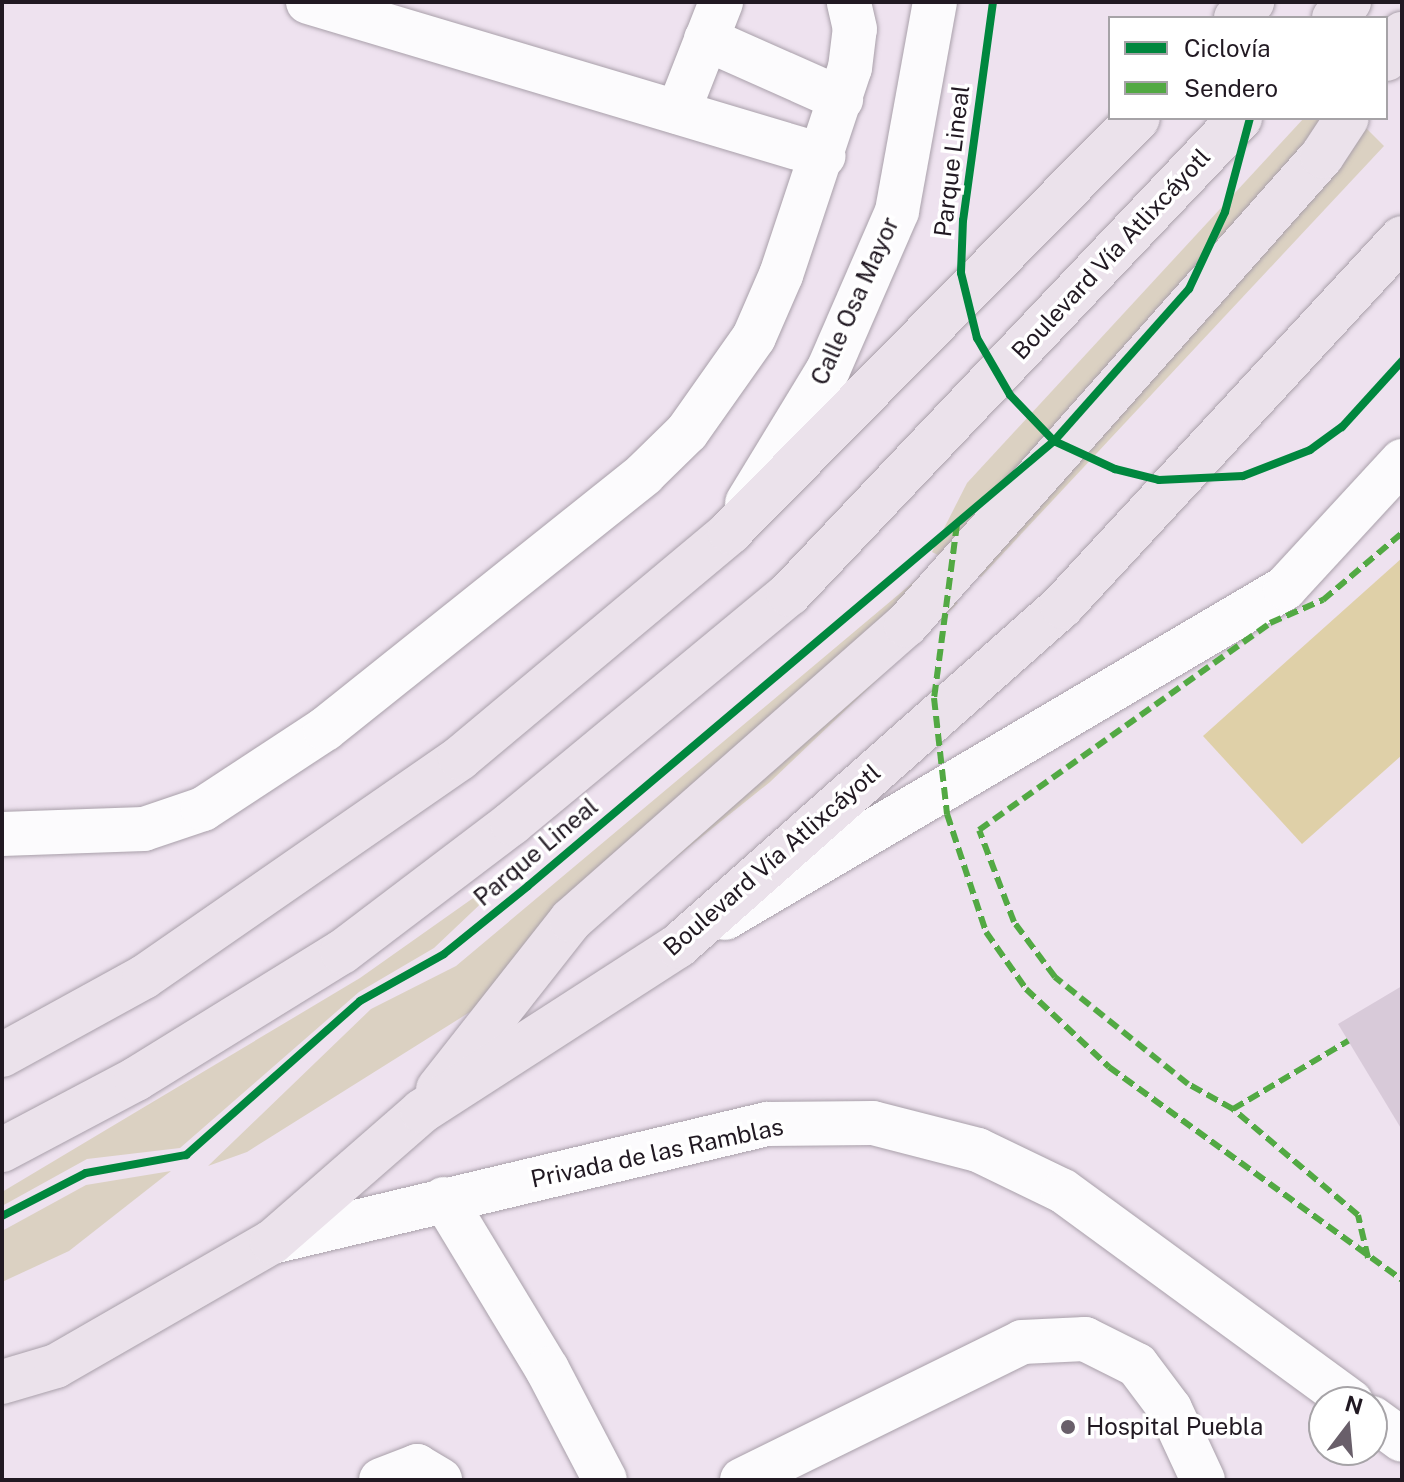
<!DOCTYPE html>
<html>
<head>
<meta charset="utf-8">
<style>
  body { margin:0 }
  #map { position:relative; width:1404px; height:1482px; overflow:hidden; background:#eee2ef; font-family:"Public Sans",sans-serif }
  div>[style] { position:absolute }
  .green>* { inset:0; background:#dbd1c2 }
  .water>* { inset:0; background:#dfd0a8 }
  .building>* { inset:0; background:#d8cad9 }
  .roads { filter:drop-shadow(0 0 2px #a9a0aa) drop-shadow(0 0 2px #a9a0aa) }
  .minor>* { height:44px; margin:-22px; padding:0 22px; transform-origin:22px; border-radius:22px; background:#fcfbfd }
  .major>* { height:44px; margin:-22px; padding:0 22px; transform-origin:22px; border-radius:22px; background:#ebe2eb }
  .quiet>* { height:6px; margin-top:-3px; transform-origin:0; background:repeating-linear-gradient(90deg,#52a943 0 12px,transparent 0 18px) }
  .cycleway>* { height:8px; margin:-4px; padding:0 4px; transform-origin:4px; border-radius:4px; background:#00873e }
  .dots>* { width:22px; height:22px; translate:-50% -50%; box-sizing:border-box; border:4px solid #fff; border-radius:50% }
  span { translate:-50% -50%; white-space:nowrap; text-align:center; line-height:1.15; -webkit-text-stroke:7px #fff; paint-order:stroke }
  .street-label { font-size:24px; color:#211922 }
  .poi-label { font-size:24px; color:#211922 }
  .left { translate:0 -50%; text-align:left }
  .frame { position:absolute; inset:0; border:4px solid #211922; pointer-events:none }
  .legend { position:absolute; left:1108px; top:16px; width:280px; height:104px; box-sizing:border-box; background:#fff; border:2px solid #a6a3a7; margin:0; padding:10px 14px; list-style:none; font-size:24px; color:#211922 }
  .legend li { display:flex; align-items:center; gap:16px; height:40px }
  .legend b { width:40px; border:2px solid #a6a3a7 }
  .north { position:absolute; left:1308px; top:1386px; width:80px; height:80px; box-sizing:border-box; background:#fff; border:2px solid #a6a3a7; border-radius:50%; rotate:16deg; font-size:22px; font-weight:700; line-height:32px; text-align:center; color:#211922 }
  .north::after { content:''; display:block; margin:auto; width:28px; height:36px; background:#695f6a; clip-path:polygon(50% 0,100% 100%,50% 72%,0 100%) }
</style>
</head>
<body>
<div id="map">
  <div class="green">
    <div style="clip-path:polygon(1304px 118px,1356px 118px,1384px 146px,981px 577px,932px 552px,967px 483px)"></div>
    <div style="clip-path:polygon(923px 574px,958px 603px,770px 782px,532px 973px,247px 1152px,208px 1166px,371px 1009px,456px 966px)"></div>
    <div style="clip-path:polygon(527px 860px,434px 948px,359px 992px,180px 1148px,87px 1159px,2px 1206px,2px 1192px,360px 978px)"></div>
    <div style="clip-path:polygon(171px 1171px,69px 1251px,2px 1282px,2px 1231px,86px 1185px)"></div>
  </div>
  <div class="water">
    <div style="clip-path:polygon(1402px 558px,1402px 755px,1302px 844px,1203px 736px)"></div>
  </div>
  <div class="building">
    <div style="clip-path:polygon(1402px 986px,1402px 1130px,1338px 1024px)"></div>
  </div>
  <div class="roads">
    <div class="minor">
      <div style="left:308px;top:2px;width:538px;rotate:16.62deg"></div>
      <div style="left:706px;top:39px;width:148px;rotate:24deg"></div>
      <div style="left:678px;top:112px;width:118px;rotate:-68.6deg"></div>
      <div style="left:747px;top:503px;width:156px;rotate:-58.7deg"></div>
      <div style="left:828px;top:370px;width:173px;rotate:-66.5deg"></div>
      <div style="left:897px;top:211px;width:212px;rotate:-79.7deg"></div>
      <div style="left:2px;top:834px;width:142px;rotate:-2deg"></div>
      <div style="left:144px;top:829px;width:62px;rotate:-18.7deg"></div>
      <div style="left:203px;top:809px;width:146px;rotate:-33.3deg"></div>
      <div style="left:325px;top:729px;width:408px;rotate:-38.6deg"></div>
      <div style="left:644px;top:474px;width:60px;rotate:-44.3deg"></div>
      <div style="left:687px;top:432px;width:116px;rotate:-54.8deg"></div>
      <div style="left:754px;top:337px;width:68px;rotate:-66.5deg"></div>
      <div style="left:781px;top:275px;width:218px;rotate:-71.6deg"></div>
      <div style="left:850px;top:68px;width:39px;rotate:-83deg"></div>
      <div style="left:855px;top:29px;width:28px;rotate:-103deg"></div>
      <div style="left:725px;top:918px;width:650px;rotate:-30.51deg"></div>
      <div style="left:1285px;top:588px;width:173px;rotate:-47.3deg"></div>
      <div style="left:444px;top:1199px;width:199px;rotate:58.8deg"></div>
      <div style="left:547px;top:1369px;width:125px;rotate:62.4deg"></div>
      <div style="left:272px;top:1242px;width:509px;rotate:-13.41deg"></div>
      <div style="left:767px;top:1124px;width:106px;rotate:-0.5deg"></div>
      <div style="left:873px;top:1123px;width:108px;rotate:14.4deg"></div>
      <div style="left:978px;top:1150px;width:94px;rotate:25.8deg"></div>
      <div style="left:1063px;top:1191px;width:357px;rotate:36.2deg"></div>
      <div style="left:1372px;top:1418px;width:37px;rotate:36deg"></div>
      <div style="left:381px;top:1480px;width:39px;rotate:-21deg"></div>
      <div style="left:417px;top:1466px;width:27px;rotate:31deg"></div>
      <div style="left:742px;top:1480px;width:312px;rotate:-26.2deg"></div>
      <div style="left:1022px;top:1342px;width:63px;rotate:-2.7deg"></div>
      <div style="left:1085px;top:1339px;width:58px;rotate:26.6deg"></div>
      <div style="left:1137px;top:1365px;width:55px;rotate:53.1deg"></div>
      <div style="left:1170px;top:1409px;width:78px;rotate:65.1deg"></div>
    </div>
    <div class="major">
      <div style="left:1236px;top:18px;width:23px;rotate:-45deg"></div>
      <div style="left:1334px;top:18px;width:22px;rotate:-47deg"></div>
      <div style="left:1386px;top:59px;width:30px;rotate:-57deg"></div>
      <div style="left:2px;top:1055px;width:162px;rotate:-28.8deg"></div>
      <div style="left:144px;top:977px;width:384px;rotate:-34.7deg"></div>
      <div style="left:460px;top:758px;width:352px;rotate:-39.9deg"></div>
      <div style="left:730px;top:532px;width:581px;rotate:-45.42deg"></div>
      <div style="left:438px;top:1089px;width:215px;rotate:-51.8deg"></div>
      <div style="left:571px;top:920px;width:446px;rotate:-41.4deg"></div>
      <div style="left:906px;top:625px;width:627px;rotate:-48.43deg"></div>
      <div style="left:1322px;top:156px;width:45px;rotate:-56.7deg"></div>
      <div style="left:2px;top:1150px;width:152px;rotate:-27.9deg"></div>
      <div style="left:136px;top:1079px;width:242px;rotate:-31.7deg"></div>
      <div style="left:342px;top:952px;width:213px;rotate:-37.2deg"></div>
      <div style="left:512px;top:823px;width:359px;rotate:-39.6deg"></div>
      <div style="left:789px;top:594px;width:656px;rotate:-46.54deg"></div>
      <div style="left:2px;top:1382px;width:56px;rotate:-16.5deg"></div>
      <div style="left:56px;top:1366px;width:249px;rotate:-29.9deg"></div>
      <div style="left:272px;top:1242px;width:199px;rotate:-41.1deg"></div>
      <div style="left:422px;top:1111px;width:305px;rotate:-32.8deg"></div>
      <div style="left:678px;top:946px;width:513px;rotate:-41.52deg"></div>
      <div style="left:1062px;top:606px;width:501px;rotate:-47.26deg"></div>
    </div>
  </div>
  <div class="quiet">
    <div style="left:957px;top:524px;width:176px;rotate:97.5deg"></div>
    <div style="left:934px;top:698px;width:117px;rotate:83.6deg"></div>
    <div style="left:947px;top:814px;width:124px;rotate:71.7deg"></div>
    <div style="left:986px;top:932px;width:70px;rotate:54.9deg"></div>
    <div style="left:1026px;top:989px;width:114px;rotate:43.2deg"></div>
    <div style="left:1109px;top:1067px;width:362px;rotate:36deg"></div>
    <div style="left:1233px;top:1109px;width:134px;rotate:-30.6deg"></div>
    <div style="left:1368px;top:1258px;width:44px;rotate:-103.1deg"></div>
    <div style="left:1358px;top:1215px;width:164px;rotate:-139.7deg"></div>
    <div style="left:1233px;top:1109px;width:51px;rotate:-150.9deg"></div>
    <div style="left:1188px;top:1084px;width:171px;rotate:-141.2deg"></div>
    <div style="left:1055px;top:977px;width:69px;rotate:-126.7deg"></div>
    <div style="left:1014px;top:922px;width:98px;rotate:-110.8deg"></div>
    <div style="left:979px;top:830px;width:357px;rotate:-35.4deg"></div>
    <div style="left:1270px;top:623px;width:58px;rotate:-23.5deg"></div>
    <div style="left:1323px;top:600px;width:104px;rotate:-40.3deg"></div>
  </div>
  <div class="cycleway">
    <div style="left:993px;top:2px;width:220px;rotate:97.8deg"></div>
    <div style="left:963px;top:220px;width:53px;rotate:92.2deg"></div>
    <div style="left:961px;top:273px;width:67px;rotate:76.2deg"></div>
    <div style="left:977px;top:338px;width:66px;rotate:59.9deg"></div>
    <div style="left:1010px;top:395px;width:64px;rotate:46.3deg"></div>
    <div style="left:1054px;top:441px;width:67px;rotate:24.7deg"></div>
    <div style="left:1115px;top:469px;width:45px;rotate:14deg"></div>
    <div style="left:1159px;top:480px;width:84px;rotate:-2.7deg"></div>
    <div style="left:1243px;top:476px;width:72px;rotate:-21.2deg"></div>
    <div style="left:1310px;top:450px;width:39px;rotate:-36deg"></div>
    <div style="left:1342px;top:427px;width:89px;rotate:-47.7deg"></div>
    <div style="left:2px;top:1216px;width:94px;rotate:-27.1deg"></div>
    <div style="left:86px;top:1173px;width:102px;rotate:-10.2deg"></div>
    <div style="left:186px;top:1155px;width:232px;rotate:-41.5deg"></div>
    <div style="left:360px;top:1001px;width:96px;rotate:-29.2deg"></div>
    <div style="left:444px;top:954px;width:108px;rotate:-39deg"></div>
    <div style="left:528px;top:886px;width:689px;rotate:-40.23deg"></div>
    <div style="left:1054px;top:441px;width:203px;rotate:-48.4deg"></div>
    <div style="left:1189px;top:289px;width:85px;rotate:-64.9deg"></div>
    <div style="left:1225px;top:212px;width:97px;rotate:-75.1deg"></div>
  </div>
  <div class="dots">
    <div style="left:1068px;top:1427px;background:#695f6a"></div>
  </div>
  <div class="street-label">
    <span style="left:952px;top:161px;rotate:-83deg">Parque Lineal</span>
    <span style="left:1111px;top:254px;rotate:-47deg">Boulevard Vía Atlixcáyotl</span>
    <span style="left:855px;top:301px;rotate:-66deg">Calle Osa Mayor</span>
    <span style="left:536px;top:852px;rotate:-40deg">Parque Lineal</span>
    <span style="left:772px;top:860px;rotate:-41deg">Boulevard Vía Atlixcáyotl</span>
    <span style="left:657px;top:1153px;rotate:-12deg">Privada de las Ramblas</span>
  </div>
  <div class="poi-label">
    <span class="left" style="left:1086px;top:1427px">Hospital Puebla</span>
  </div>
  <div class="frame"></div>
  <ul class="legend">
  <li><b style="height:10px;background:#00873e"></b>Ciclovía</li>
  <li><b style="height:10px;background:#52a943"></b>Sendero</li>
  </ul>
  <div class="north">N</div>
</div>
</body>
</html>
